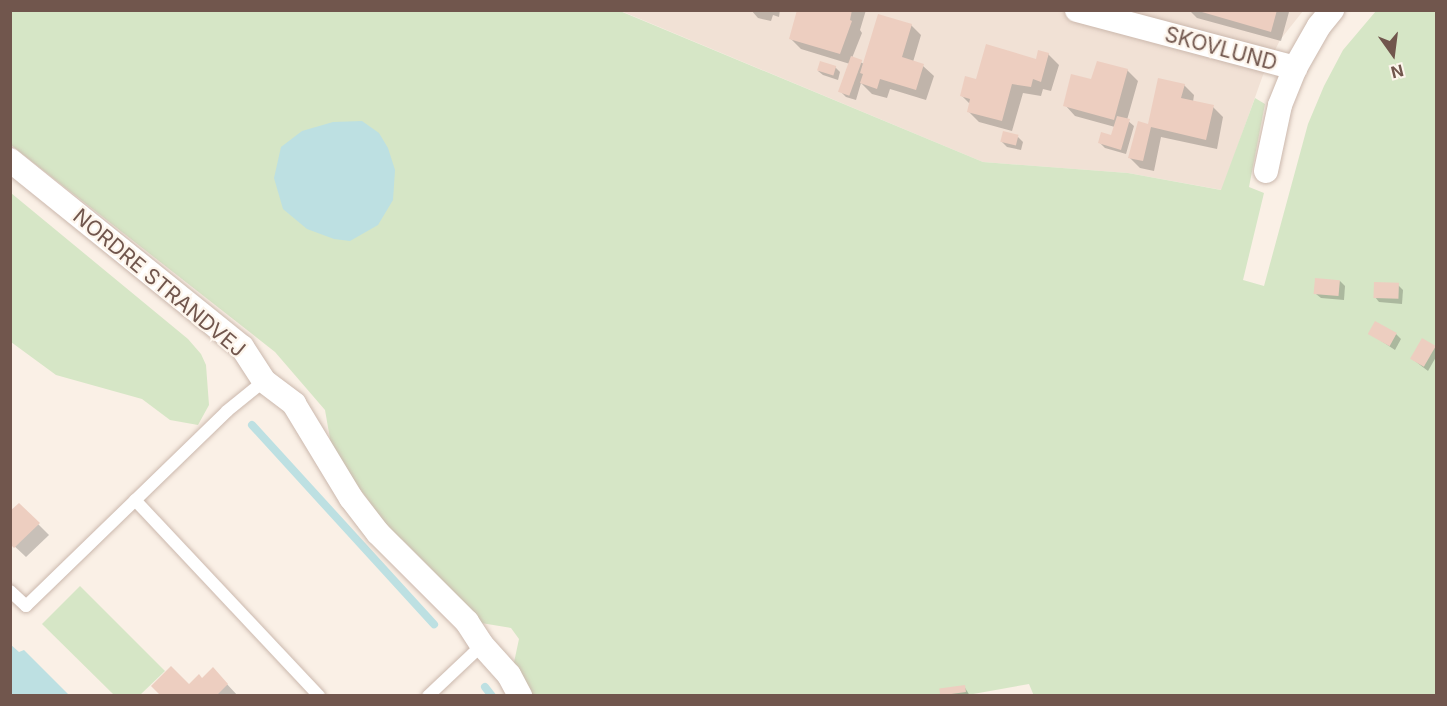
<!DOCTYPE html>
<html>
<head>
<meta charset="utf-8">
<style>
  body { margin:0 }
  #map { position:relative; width:1447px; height:706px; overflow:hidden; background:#faf0e6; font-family:Inter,sans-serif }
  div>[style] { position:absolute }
  .residential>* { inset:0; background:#f1e1d5 }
  .green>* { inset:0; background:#d6e6c6 }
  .water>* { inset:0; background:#bde0e2 }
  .shadow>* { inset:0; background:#0003 }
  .stream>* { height:8px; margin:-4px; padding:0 4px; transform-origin:4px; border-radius:4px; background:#bde0e2 }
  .building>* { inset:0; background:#edcec0; transform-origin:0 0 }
  .roads { filter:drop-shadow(0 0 2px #cbb8ad) drop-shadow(0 0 2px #cbb8ad) }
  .service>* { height:12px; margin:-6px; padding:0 6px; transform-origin:6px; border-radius:6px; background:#fff }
  .minor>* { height:24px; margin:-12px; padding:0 12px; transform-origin:12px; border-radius:12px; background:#fff }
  span { translate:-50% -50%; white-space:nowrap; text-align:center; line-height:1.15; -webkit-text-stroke:4.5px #fdf5ec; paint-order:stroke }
  .street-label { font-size:21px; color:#71564d }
  .frame { position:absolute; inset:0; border:12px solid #71564d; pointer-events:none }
  .north { position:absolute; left:1363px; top:24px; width:60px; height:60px; -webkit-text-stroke:4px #fdf5ec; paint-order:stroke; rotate:166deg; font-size:16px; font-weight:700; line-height:24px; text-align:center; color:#71564d }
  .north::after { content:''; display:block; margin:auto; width:21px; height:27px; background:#71564d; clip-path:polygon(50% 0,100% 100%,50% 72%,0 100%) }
</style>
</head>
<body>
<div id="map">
  <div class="residential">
    <div style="clip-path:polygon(621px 11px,1303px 11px,1280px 40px,1263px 75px,1222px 190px,1128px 173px,983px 162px)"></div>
  </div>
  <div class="green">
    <div style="clip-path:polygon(10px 11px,620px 11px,983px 162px,1128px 173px,1221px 190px,1255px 98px,1265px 104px,1249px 187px,1264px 193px,1243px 280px,1264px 286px,1308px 124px,1324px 86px,1343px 50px,1376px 11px,1436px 11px,1436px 695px,1034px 696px,1029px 684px,962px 696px,530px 695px,513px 667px,519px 639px,511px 628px,475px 622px,389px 529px,332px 450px,325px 410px,275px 352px,11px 145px)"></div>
    <div style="clip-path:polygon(11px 193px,188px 339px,201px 354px,206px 365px,209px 405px,198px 425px,170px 420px,142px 399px,56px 375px,11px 342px)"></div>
    <div style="clip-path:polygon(80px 586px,165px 671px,140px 695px,114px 695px,42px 624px)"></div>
  </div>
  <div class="water">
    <div style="clip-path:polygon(362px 121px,379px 133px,388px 148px,395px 170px,393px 200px,378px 225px,350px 241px,334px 239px,307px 229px,283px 209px,274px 178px,281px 147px,302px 131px,333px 122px)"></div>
    <div style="clip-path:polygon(10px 644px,19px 652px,24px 650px,69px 695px,11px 695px)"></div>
  </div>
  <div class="shadow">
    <div style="clip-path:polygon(751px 10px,780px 10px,779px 17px,773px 15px,771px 21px,758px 18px)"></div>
    <div style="clip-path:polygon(816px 10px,866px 10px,860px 30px,862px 33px,852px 58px,864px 64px,911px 25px,921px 35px,913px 62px,923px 66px,934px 76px,926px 100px,890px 89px,887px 98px,872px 94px,861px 83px,856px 100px,846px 97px,841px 92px,850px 64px,801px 49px,791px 39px)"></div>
    <div style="clip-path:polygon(1173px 10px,1287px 10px,1289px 12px,1281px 41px,1197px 18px,1191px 12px)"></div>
    <div style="clip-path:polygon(1048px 54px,1059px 65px,1051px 91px,1043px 89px,1041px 96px,1023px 93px,1012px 131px,979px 122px,968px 111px,970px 104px,961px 95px,977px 81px,1037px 61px)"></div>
    <div style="clip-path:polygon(835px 67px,840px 72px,838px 80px,823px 75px,818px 71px)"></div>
    <div style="clip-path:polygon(1127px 70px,1138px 81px,1127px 120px,1134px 126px,1126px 154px,1105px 148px,1100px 143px,1113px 136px,1115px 127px,1075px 116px,1065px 105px,1092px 81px)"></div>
    <div style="clip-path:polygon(1184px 85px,1194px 95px,1193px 102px,1213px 107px,1223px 117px,1217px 149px,1161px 137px,1154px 171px,1140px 168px,1129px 157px,1149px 125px)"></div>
    <div style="clip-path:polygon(1018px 137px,1023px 142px,1021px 150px,1007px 147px,1002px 142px)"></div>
    <div style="clip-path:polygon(1340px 281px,1345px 286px,1344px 300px,1321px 298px,1316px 294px)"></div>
    <div style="clip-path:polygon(1398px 285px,1403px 290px,1402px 304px,1379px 302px,1375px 297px)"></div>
    <div style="clip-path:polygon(1369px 333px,1396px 334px,1401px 339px,1395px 350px)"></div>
    <div style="clip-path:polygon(1435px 347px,1436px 357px,1428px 371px,1411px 358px)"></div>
    <div style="clip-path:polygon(19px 505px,49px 535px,26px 557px,10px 542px)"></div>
    <div style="clip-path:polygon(213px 669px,238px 696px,163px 696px,202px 680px)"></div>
    <div style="clip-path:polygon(964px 686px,970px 696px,942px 696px)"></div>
  </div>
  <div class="stream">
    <div style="left:252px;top:425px;width:270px;rotate:47.6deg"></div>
    <div style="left:485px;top:687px;width:11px;rotate:52deg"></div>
  </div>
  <div class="building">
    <div style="clip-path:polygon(797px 10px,852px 10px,850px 20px,852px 21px,840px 54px,789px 39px)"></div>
    <div style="clip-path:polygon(1195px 10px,1277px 10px,1271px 32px)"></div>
    <div style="clip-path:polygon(878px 14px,912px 24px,902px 57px,924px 64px,916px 90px,880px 79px,877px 89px,860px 83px,863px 74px,860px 73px)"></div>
    <div style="clip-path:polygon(986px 44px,1036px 59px,1038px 50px,1049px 53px,1041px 82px,1033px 79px,1031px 87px,1012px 84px,1002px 121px,967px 112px,970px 99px,960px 96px,965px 76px,976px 79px)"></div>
    <div style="left:851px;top:56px;width:12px;height:38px;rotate:20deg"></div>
    <div style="left:820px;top:61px;width:17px;height:10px;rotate:17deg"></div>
    <div style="clip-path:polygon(1097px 61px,1128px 69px,1114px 120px,1063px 106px,1071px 74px,1091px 79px)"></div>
    <div style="clip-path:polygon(1158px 78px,1185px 84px,1181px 98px,1214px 105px,1206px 140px,1151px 127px,1143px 161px,1128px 158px,1138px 121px,1148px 124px)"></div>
    <div style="clip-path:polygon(1117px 116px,1130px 119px,1121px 150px,1098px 143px,1101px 132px,1111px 135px)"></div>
    <div style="left:1003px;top:131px;width:16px;height:11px;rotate:14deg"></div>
    <div style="left:1315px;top:278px;width:25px;height:16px;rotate:5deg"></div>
    <div style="left:1374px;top:282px;width:25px;height:16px;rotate:2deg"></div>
    <div style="left:1375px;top:321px;width:25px;height:15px;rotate:29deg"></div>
    <div style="left:1422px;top:338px;width:16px;height:24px;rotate:30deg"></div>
    <div style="clip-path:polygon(19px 503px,40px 523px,14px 548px,10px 544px,10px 511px)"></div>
    <div style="clip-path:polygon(171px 666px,189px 684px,199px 674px,202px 678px,213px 667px,228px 684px,218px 694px,219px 696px,161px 696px,151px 686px)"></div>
    <div style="left:965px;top:685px;width:7px;height:26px;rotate:82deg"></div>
  </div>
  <div class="roads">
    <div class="service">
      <div style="left:135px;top:500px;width:269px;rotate:46.8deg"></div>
      <div style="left:10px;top:591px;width:22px;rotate:43deg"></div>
      <div style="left:26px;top:606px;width:280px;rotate:-44.1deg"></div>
      <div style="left:227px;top:411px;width:48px;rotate:-39deg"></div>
      <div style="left:428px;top:696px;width:74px;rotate:-43.4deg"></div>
    </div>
    <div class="minor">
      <div style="left:1077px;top:10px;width:226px;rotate:14.9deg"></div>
      <div style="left:10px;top:160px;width:298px;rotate:38.9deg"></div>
      <div style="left:242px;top:347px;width:40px;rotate:57.1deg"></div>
      <div style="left:264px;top:381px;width:38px;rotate:37deg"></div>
      <div style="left:294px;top:404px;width:110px;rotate:58.8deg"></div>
      <div style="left:351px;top:498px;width:44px;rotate:52.4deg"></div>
      <div style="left:378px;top:533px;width:126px;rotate:45deg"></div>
      <div style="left:467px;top:622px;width:27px;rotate:57deg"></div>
      <div style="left:482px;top:645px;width:40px;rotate:48deg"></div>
      <div style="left:509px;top:675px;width:24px;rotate:62deg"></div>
      <div style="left:1266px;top:171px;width:67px;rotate:-78deg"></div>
      <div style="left:1280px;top:105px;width:40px;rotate:-68deg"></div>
      <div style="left:1295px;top:68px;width:48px;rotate:-60.3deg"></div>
      <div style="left:1319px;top:26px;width:21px;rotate:-51deg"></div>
    </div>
  </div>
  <div class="street-label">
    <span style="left:1221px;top:49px;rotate:15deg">SKOVLUND</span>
    <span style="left:159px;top:283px;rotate:40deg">NORDRE STRANDVEJ</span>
  </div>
  <div class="frame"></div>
  <div class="north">N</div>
</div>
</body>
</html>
